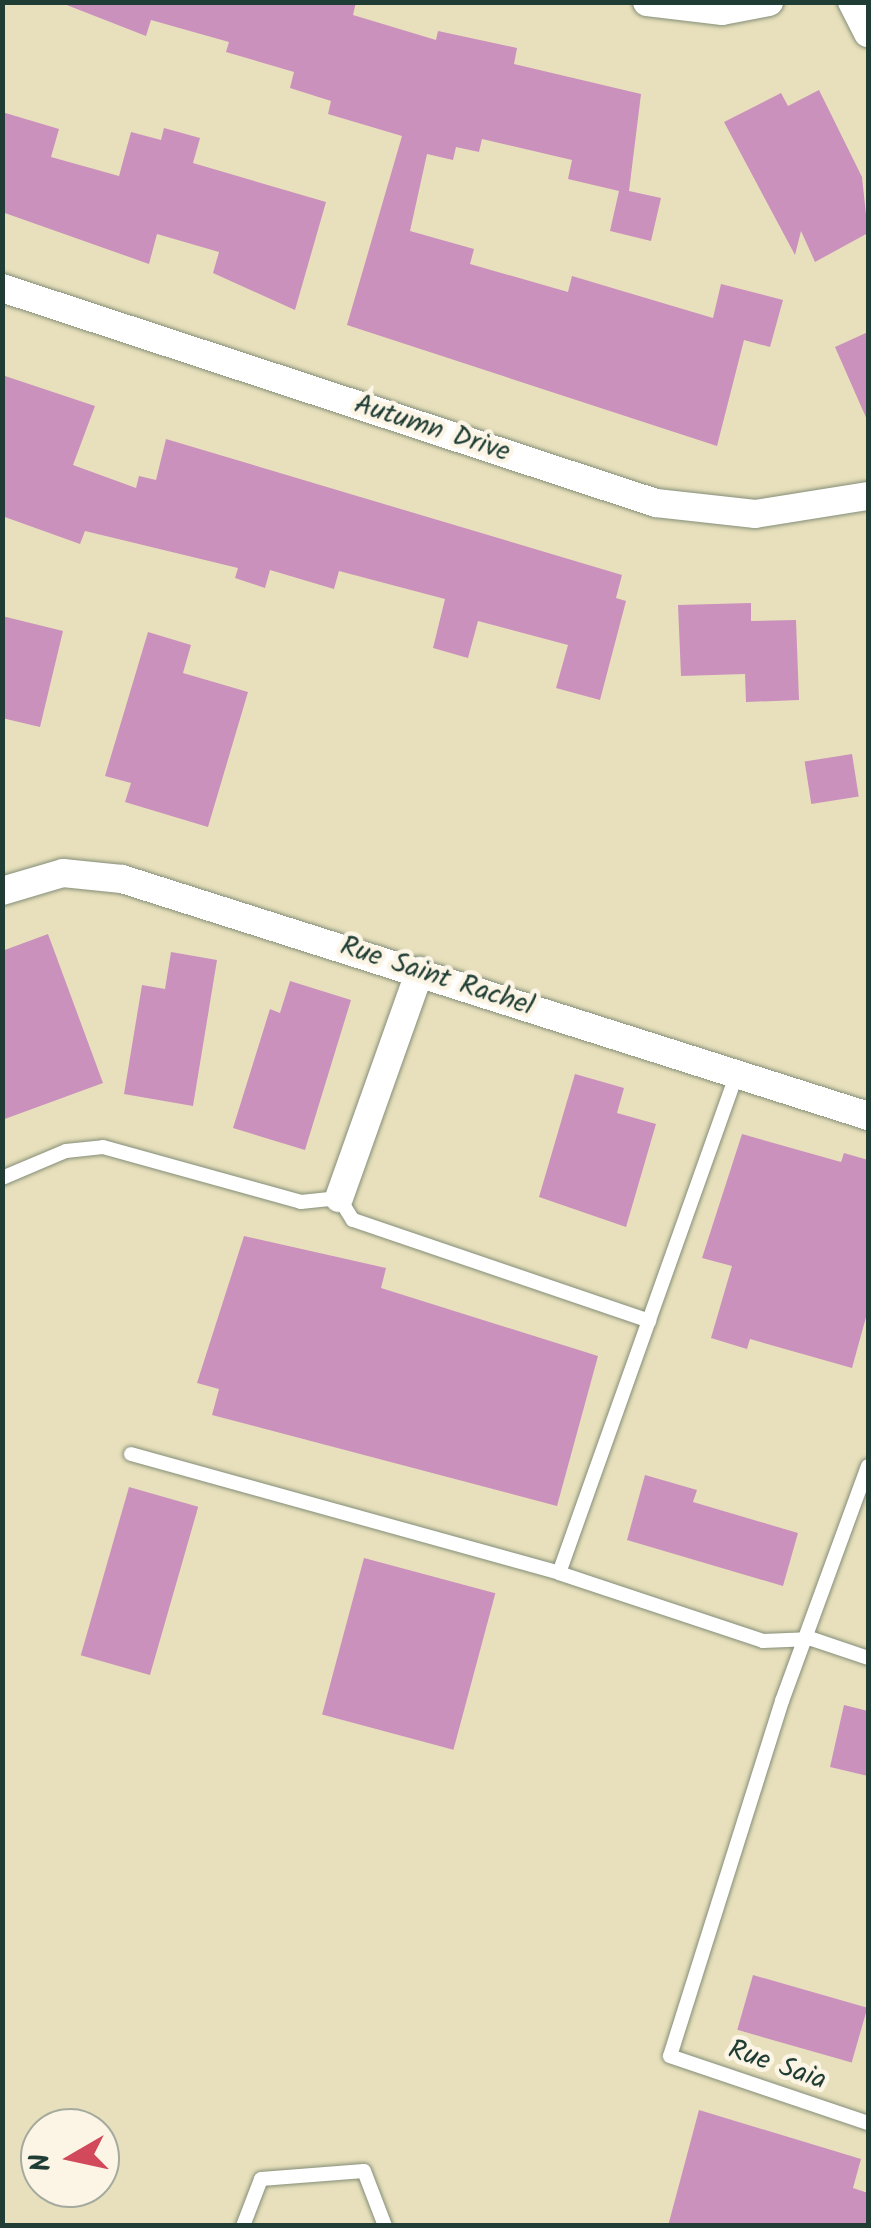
<!DOCTYPE html>
<html>
<head>
<meta charset="utf-8">
<style>
  body { margin:0 }
  #map { position:relative; width:871px; height:2228px; overflow:hidden; background:#e8e0bc; font-family:Kalam,sans-serif }
  div>[style] { position:absolute }
  .building>* { inset:0; background:#ca91bc; transform-origin:0 0 }
  .roads { filter:drop-shadow(0 0 2px #848e78) drop-shadow(0 0 2px #848e78) }
  .service>* { height:14px; margin:-7px; padding:0 7px; transform-origin:7px; border-radius:7px; background:#fff }
  .minor>* { height:28px; margin:-14px; padding:0 14px; transform-origin:14px; border-radius:14px; background:#fff }
  span { translate:-50% -50%; white-space:nowrap; text-align:center; line-height:1.15; -webkit-text-stroke:9px #fcf5e5; paint-order:stroke }
  .street-label { font-size:28px; color:#1f3d34 }
  .frame { position:absolute; inset:0; border:5px solid #1f3d34; pointer-events:none }
  .north { position:absolute; left:20px; top:2108px; width:100px; height:100px; box-sizing:border-box; background:#fcf5e5; border:2px solid #a4ab9e; border-radius:50%; rotate:261deg; font-size:28px; font-weight:700; line-height:40px; text-align:center; color:#1f3d34 }
  .north::after { content:''; display:block; margin:auto; width:35px; height:45px; background:#d1495b; clip-path:polygon(50% 0,100% 100%,50% 72%,0 100%) }
</style>
</head>
<body>
<div id="map">
  <div class="building">
    <div style="clip-path:polygon(59px 2px,356px 2px,353px 15px,436px 40px,438px 31px,517px 48px,514px 64px,641px 94px,629px 191px,661px 198px,651px 241px,610px 231px,619px 191px,568px 179px,572px 160px,482px 139px,479px 152px,456px 147px,453px 160px,427px 154px,410px 231px,474px 249px,470px 264px,568px 292px,572px 276px,713px 318px,721px 284px,783px 300px,770px 347px,744px 340px,717px 446px,347px 325px,402px 136px,328px 114px,331px 101px,290px 88px,294px 72px,226px 52px,229px 42px,151px 20px,146px 36px)"></div>
    <div style="clip-path:polygon(819px 90px,862px 177px,868px 233px,815px 262px,801px 231px,795px 255px,724px 122px,781px 93px,788px 106px)"></div>
    <div style="clip-path:polygon(2px 112px,59px 129px,51px 157px,119px 176px,131px 132px,161px 140px,164px 128px,200px 138px,193px 163px,326px 202px,295px 310px,213px 273px,219px 252px,157px 234px,149px 264px,2px 212px)"></div>
    <div style="clip-path:polygon(868px 332px,868px 422px,835px 347px)"></div>
    <div style="clip-path:polygon(2px 375px,95px 406px,73px 465px,136px 488px,139px 476px,156px 480px,166px 439px,622px 575px,616px 598px,626px 601px,600px 700px,556px 688px,568px 645px,478px 621px,468px 658px,433px 648px,445px 599px,339px 571px,334px 589px,270px 570px,265px 588px,235px 578px,238px 568px,85px 531px,80px 544px,2px 516px)"></div>
    <div style="clip-path:polygon(751px 603px,751px 621px,796px 620px,799px 700px,746px 702px,745px 674px,681px 676px,678px 605px)"></div>
    <div style="clip-path:polygon(2px 616px,63px 631px,40px 727px,2px 718px)"></div>
    <div style="clip-path:polygon(148px 632px,191px 645px,183px 673px,248px 692px,208px 827px,125px 802px,131px 783px,105px 776px)"></div>
    <div style="left:852px;top:754px;width:43px;height:48px;rotate:81deg"></div>
    <div style="clip-path:polygon(48px 934px,103px 1083px,2px 1120px,2px 951px)"></div>
    <div style="clip-path:polygon(171px 952px,217px 960px,193px 1106px,124px 1094px,142px 985px,165px 989px)"></div>
    <div style="clip-path:polygon(290px 981px,351px 1000px,305px 1150px,233px 1128px,270px 1009px,280px 1013px)"></div>
    <div style="clip-path:polygon(575px 1074px,624px 1088px,617px 1113px,656px 1124px,626px 1227px,539px 1197px)"></div>
    <div style="clip-path:polygon(742px 1134px,841px 1162px,844px 1153px,868px 1160px,868px 1310px,852px 1368px,750px 1339px,747px 1349px,711px 1338px,732px 1266px,702px 1258px)"></div>
    <div style="clip-path:polygon(244px 1236px,386px 1268px,381px 1288px,598px 1356px,557px 1506px,212px 1415px,219px 1389px,197px 1383px)"></div>
    <div style="clip-path:polygon(645px 1475px,697px 1490px,693px 1502px,798px 1533px,783px 1586px,627px 1540px)"></div>
    <div style="left:129px;top:1487px;width:72px;height:175px;rotate:16deg"></div>
    <div style="left:364px;top:1558px;width:136px;height:162px;rotate:15deg"></div>
    <div style="clip-path:polygon(844px 1705px,868px 1711px,868px 1776px,830px 1767px)"></div>
    <div style="left:753px;top:1975px;width:119px;height:57px;rotate:16deg"></div>
    <div style="clip-path:polygon(699px 2110px,861px 2159px,853px 2188px,868px 2193px,868px 2226px,668px 2226px)"></div>
  </div>
  <div class="roads">
    <div class="service">
      <div style="left:2px;top:1178px;width:69px;rotate:-22.9deg"></div>
      <div style="left:66px;top:1151px;width:37px;rotate:-6deg"></div>
      <div style="left:103px;top:1147px;width:205px;rotate:15.5deg"></div>
      <div style="left:301px;top:1202px;width:38px;rotate:-6deg"></div>
      <div style="left:339px;top:1198px;width:26px;rotate:58deg"></div>
      <div style="left:353px;top:1220px;width:313px;rotate:18.8deg"></div>
      <div style="left:131px;top:1454px;width:444px;rotate:15.5deg"></div>
      <div style="left:559px;top:1573px;width:531px;rotate:-70.4deg"></div>
      <div style="left:868px;top:1466px;width:250px;rotate:110.1deg"></div>
      <div style="left:782px;top:1701px;width:372px;rotate:107.5deg"></div>
      <div style="left:670px;top:2056px;width:209px;rotate:18.7deg"></div>
      <div style="left:559px;top:1573px;width:215px;rotate:18.4deg"></div>
      <div style="left:763px;top:1641px;width:49px;rotate:-2.3deg"></div>
      <div style="left:812px;top:1639px;width:59px;rotate:18.7deg"></div>
      <div style="left:243px;top:2226px;width:50px;rotate:-69deg"></div>
      <div style="left:261px;top:2179px;width:103px;rotate:-4.4deg"></div>
      <div style="left:364px;top:2171px;width:59px;rotate:69.1deg"></div>
    </div>
    <div class="minor">
      <div style="left:647px;top:2px;width:76px;rotate:6.8deg"></div>
      <div style="left:722px;top:11px;width:48px;rotate:-10.8deg"></div>
      <div style="left:852px;top:2px;width:35px;rotate:63deg"></div>
      <div style="left:2px;top:288px;width:688px;rotate:18.2deg"></div>
      <div style="left:656px;top:503px;width:100px;rotate:6.3deg"></div>
      <div style="left:755px;top:514px;width:114px;rotate:-9.1deg"></div>
      <div style="left:2px;top:891px;width:64px;rotate:-16.4deg"></div>
      <div style="left:63px;top:873px;width:59px;rotate:5.8deg"></div>
      <div style="left:122px;top:879px;width:783px;rotate:17.62deg"></div>
      <div style="left:339px;top:1198px;width:241px;rotate:-70.4deg"></div>
    </div>
  </div>
  <div class="street-label">
    <span style="left:432px;top:429px;rotate:18deg">Autumn Drive</span>
    <span style="left:437px;top:977px;rotate:18deg">Rue Saint Rachel</span>
    <span style="left:777px;top:2066px;rotate:19deg">Rue Saia</span>
  </div>
  <div class="frame"></div>
  <div class="north">N</div>
</div>
</body>
</html>
